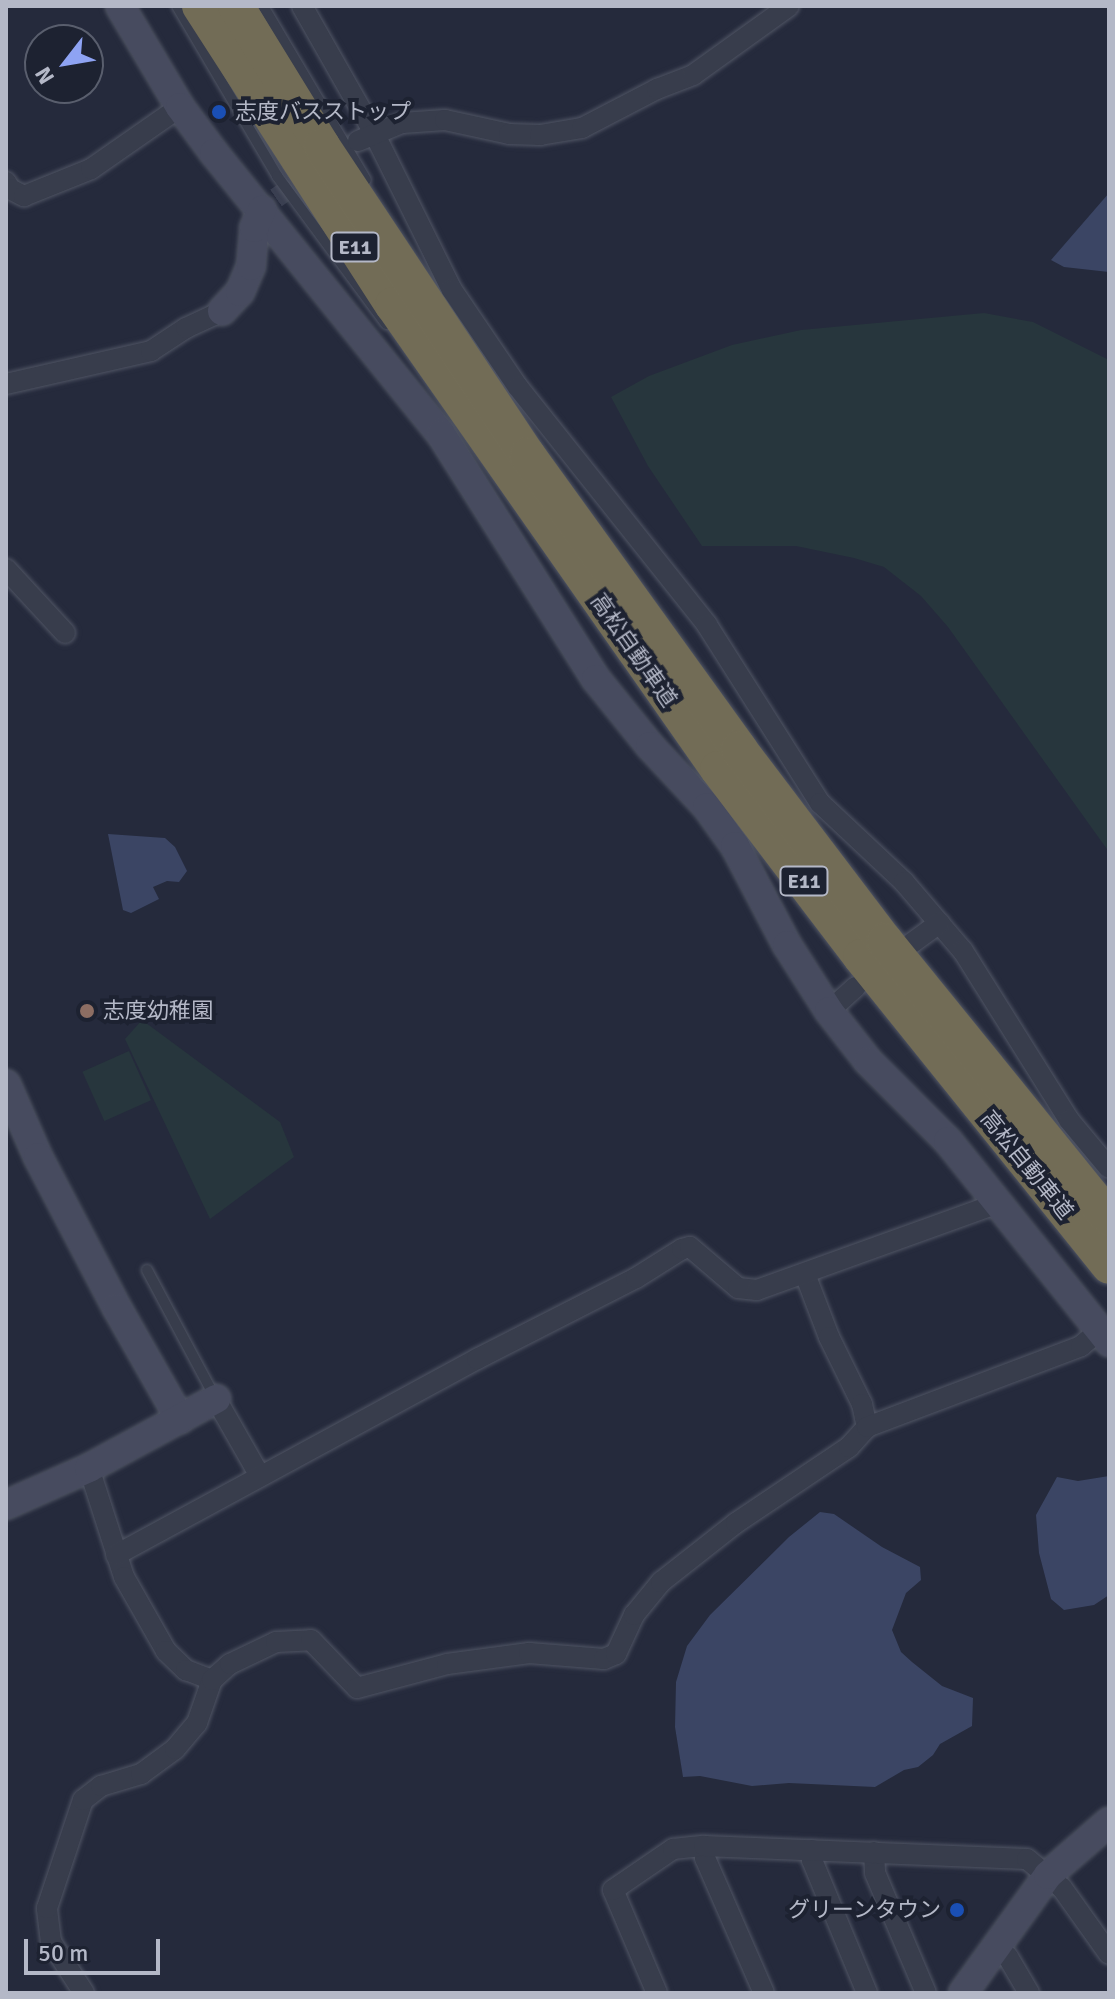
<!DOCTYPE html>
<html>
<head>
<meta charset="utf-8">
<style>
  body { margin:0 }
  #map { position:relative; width:1115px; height:1999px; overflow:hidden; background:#252a3c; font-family:Signika,"Noto Sans JP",sans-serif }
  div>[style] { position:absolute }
  .green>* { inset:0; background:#27363d; transform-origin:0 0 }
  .water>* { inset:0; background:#3b4564 }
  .street-tunnel>* { height:20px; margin-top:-10px; transform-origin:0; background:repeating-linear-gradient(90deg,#3a3f51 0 20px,transparent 0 30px) }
  .roads { filter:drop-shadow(0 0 2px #505564) drop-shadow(0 0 2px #505564) }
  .lane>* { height:10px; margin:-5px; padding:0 5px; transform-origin:5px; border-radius:5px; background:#383d4c }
  .street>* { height:20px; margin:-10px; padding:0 10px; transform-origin:10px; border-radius:10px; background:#383d4c }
  .secondary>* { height:28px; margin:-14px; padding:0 14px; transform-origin:14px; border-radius:14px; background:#474b5f }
  .highway>* { height:36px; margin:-18px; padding:0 18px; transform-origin:18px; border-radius:18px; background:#726c56 }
  .dots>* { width:22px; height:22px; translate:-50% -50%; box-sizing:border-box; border:4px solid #1d2231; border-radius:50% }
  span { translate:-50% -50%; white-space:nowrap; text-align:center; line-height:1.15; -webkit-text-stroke:8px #1d2231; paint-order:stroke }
  .shield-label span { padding:2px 6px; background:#1d2231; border:2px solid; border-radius:6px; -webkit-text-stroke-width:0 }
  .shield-label { font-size:20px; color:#b4b8c7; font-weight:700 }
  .poi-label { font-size:22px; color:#b4b8c7 }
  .left { translate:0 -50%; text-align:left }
  .right { translate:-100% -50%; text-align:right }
  .street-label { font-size:22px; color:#b4b8c7 }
  .frame { position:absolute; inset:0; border:8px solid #b4b8c7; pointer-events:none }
  .north { position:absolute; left:24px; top:24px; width:80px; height:80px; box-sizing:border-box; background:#1d2231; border:2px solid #595e6d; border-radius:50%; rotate:239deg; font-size:22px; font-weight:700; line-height:32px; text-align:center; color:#b4b8c7 }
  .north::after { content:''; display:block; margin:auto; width:28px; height:36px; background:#8ea3f3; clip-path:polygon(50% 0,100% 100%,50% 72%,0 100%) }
  .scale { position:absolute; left:24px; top:1939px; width:136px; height:36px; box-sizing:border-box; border:4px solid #b4b8c7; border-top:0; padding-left:10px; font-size:24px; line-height:28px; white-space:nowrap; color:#b4b8c7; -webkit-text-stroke:6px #1d2231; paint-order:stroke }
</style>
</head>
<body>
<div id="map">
  <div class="green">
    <div style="clip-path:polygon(984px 313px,1033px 322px,1109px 360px,1109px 852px,948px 627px,921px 596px,884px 567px,854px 558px,796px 546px,702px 546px,648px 466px,611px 397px,649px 376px,732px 345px,801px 330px)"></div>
    <div style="clip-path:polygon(142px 1020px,280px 1122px,294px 1157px,210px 1219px,125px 1039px)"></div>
    <div style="left:129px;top:1051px;width:54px;height:51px;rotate:66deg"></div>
  </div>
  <div class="water">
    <div style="clip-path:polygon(1109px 193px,1109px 272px,1064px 267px,1051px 260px)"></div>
    <div style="clip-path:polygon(108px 834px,165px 838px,175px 847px,187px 871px,179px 882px,167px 881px,153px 887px,159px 899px,131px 913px,123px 910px)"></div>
    <div style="clip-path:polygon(1109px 1476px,1109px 1595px,1094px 1605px,1064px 1610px,1051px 1599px,1039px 1553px,1036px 1515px,1057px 1477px,1078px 1481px)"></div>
    <div style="clip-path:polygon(820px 1512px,834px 1514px,882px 1547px,920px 1567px,921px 1580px,906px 1593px,892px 1630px,901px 1652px,912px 1662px,942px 1686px,973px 1698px,972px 1726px,940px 1744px,933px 1755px,918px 1767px,904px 1770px,875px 1787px,789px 1783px,752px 1786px,700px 1776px,683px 1777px,675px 1727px,676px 1682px,687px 1646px,710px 1615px,789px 1537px)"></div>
  </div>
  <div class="street-tunnel">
    <div style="left:276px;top:198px;width:49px;rotate:-35deg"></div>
  </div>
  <div class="roads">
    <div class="lane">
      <div style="left:177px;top:6px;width:197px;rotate:59.5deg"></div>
      <div style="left:277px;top:176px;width:184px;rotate:53.6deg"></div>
      <div style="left:263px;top:6px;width:202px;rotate:59.4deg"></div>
      <div style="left:147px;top:1270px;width:146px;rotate:61.9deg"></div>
    </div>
    <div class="street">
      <div style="left:302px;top:6px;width:146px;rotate:60.4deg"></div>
      <div style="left:374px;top:133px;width:175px;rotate:63.6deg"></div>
      <div style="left:452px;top:290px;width:117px;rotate:55.8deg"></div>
      <div style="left:518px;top:387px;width:304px;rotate:51.5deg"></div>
      <div style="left:707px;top:625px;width:211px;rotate:57.6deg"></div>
      <div style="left:820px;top:803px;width:115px;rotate:43.2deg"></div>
      <div style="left:904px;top:882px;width:91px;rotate:49.5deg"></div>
      <div style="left:963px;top:951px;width:199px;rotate:57.9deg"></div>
      <div style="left:1069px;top:1120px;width:62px;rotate:50.2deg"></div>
      <div style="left:358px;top:141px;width:48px;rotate:-22.2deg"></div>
      <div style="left:402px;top:123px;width:43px;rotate:-4deg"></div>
      <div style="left:445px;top:120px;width:66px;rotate:12.3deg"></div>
      <div style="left:509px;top:134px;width:31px;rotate:2deg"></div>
      <div style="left:540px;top:135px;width:43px;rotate:-9.5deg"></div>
      <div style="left:582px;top:128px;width:85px;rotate:-27.5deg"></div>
      <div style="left:657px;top:89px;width:39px;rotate:-21deg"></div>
      <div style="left:693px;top:75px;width:118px;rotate:-35.7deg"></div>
      <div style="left:6px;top:182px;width:8px;rotate:60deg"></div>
      <div style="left:10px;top:189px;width:16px;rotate:27deg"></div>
      <div style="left:24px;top:196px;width:72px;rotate:-21.9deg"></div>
      <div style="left:91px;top:169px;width:108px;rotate:-34.9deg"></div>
      <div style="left:6px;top:384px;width:149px;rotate:-12.8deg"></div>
      <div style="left:151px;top:351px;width:42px;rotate:-33.3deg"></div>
      <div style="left:186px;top:328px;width:40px;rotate:-25deg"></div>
      <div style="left:6px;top:569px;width:87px;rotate:47.3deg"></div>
      <div style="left:912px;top:943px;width:34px;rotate:-36deg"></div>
      <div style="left:829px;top:1011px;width:36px;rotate:-42deg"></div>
      <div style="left:805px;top:1274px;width:67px;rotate:69.1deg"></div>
      <div style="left:829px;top:1337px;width:75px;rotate:63.8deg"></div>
      <div style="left:862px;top:1404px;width:24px;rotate:78deg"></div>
      <div style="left:216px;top:1399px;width:89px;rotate:60.3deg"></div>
      <div style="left:89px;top:1468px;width:114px;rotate:72.2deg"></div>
      <div style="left:124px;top:1577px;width:85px;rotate:60.4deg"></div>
      <div style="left:166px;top:1651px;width:28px;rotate:44deg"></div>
      <div style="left:186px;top:1670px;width:28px;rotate:21deg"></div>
      <div style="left:116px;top:1555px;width:411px;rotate:-28.5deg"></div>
      <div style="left:477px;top:1359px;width:178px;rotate:-27deg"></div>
      <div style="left:636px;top:1278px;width:54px;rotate:-32.2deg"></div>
      <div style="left:682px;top:1249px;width:8px;rotate:-14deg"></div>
      <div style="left:690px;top:1247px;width:63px;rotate:40.5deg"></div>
      <div style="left:738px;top:1288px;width:19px;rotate:6deg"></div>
      <div style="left:757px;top:1290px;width:256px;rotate:-19.8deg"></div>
      <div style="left:704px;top:1846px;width:12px;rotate:85deg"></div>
      <div style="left:705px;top:1858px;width:147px;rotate:66.4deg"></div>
      <div style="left:812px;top:1850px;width:10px;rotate:90deg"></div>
      <div style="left:812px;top:1860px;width:144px;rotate:67.5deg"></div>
      <div style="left:874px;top:1852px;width:21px;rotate:87deg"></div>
      <div style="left:875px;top:1873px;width:130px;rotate:67deg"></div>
      <div style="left:996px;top:1946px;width:16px;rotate:43deg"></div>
      <div style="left:1008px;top:1957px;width:42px;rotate:59.7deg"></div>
      <div style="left:84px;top:1993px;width:61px;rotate:-122.9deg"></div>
      <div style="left:51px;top:1942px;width:34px;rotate:-97deg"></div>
      <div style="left:47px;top:1908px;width:114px;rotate:-71.6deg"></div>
      <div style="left:83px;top:1800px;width:23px;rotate:-38deg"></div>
      <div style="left:101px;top:1786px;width:42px;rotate:-16.7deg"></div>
      <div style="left:141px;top:1774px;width:42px;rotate:-36.3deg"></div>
      <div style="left:175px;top:1749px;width:34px;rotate:-50deg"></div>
      <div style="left:197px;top:1723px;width:46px;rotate:-70.8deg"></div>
      <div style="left:212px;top:1680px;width:24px;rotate:-42deg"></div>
      <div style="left:230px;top:1664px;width:51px;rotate:-25.6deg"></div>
      <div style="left:276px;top:1642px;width:35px;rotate:-3deg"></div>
      <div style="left:311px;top:1640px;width:66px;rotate:46.2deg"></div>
      <div style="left:357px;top:1688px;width:93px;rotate:-14.9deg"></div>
      <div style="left:447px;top:1664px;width:83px;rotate:-7.6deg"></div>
      <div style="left:529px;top:1653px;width:75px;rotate:4.6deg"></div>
      <div style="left:604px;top:1659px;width:13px;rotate:-23deg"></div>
      <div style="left:616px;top:1654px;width:43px;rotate:-65.2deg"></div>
      <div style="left:634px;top:1615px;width:43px;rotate:-50.7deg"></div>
      <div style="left:661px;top:1582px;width:95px;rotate:-38.2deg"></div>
      <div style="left:736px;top:1523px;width:136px;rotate:-33.9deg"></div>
      <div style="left:849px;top:1447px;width:27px;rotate:-48deg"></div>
      <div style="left:867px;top:1427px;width:229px;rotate:-20.7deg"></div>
      <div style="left:1081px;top:1346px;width:23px;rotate:-40deg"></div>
      <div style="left:657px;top:1993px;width:112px;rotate:-113.1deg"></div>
      <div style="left:613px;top:1890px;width:73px;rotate:-34.3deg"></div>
      <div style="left:673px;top:1849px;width:31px;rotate:-6deg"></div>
      <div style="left:704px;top:1846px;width:323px;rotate:2.3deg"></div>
      <div style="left:1027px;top:1859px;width:45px;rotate:39.6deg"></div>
      <div style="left:1062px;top:1888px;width:81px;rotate:54.5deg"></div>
    </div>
    <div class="secondary">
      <div style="left:120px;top:6px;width:117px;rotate:59.3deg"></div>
      <div style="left:180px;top:107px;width:57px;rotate:53.5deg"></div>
      <div style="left:214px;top:153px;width:361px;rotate:51.1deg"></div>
      <div style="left:441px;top:434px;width:290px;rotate:57.7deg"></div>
      <div style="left:596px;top:679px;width:86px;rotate:51.1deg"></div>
      <div style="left:650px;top:746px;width:83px;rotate:46.9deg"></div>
      <div style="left:707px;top:807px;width:48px;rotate:54.3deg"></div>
      <div style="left:735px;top:846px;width:112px;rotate:62.3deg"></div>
      <div style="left:787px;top:945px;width:78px;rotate:57.5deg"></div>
      <div style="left:829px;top:1011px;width:63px;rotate:52deg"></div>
      <div style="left:868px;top:1061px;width:113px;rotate:45deg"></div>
      <div style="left:948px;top:1141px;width:258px;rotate:51.3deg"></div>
      <div style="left:222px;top:311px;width:26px;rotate:-47deg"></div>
      <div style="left:240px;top:292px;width:28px;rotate:-67deg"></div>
      <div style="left:251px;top:266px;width:38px;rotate:-85deg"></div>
      <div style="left:254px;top:228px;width:20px;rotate:-66deg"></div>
      <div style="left:6px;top:1084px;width:80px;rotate:66.3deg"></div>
      <div style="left:38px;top:1157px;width:170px;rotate:62.4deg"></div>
      <div style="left:117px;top:1308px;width:128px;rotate:60.4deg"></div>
      <div style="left:6px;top:1505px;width:91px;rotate:-24deg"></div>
      <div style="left:89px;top:1468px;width:145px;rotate:-28.5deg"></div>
      <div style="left:963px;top:1993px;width:145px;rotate:-54.2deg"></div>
      <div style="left:1048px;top:1875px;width:81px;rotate:-41deg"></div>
    </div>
    <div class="highway">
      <div style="left:200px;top:6px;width:356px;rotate:57.2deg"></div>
      <div style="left:393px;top:305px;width:566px;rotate:54.99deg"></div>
      <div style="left:718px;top:769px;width:236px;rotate:52.7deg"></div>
      <div style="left:861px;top:957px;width:396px;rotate:51.2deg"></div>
      <div style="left:236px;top:6px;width:164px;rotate:58.4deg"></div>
      <div style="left:322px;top:146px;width:372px;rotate:56.4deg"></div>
      <div style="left:528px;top:456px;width:361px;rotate:54.2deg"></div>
      <div style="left:739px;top:749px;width:241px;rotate:52.8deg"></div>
      <div style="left:885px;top:941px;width:356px;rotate:51deg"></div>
    </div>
  </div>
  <div class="dots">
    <div style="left:219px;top:112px;background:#1a4fb4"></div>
    <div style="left:87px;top:1011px;background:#8d6e63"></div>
    <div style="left:957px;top:1910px;background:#1a4fb4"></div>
  </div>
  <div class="shield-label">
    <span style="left:355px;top:247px">E11</span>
    <span style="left:804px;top:881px">E11</span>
  </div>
  <div class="poi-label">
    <span class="left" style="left:235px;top:112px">志度バスストップ</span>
    <span class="left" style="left:103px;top:1011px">志度幼稚園</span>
    <span class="right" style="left:941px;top:1910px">グリーンタウン</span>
  </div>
  <div class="street-label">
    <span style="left:634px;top:650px;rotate:55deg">高松自動車道</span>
    <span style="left:1027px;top:1165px;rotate:51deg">高松自動車道</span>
  </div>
  <div class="frame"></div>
  <div class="north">N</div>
  <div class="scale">50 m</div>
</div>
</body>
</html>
